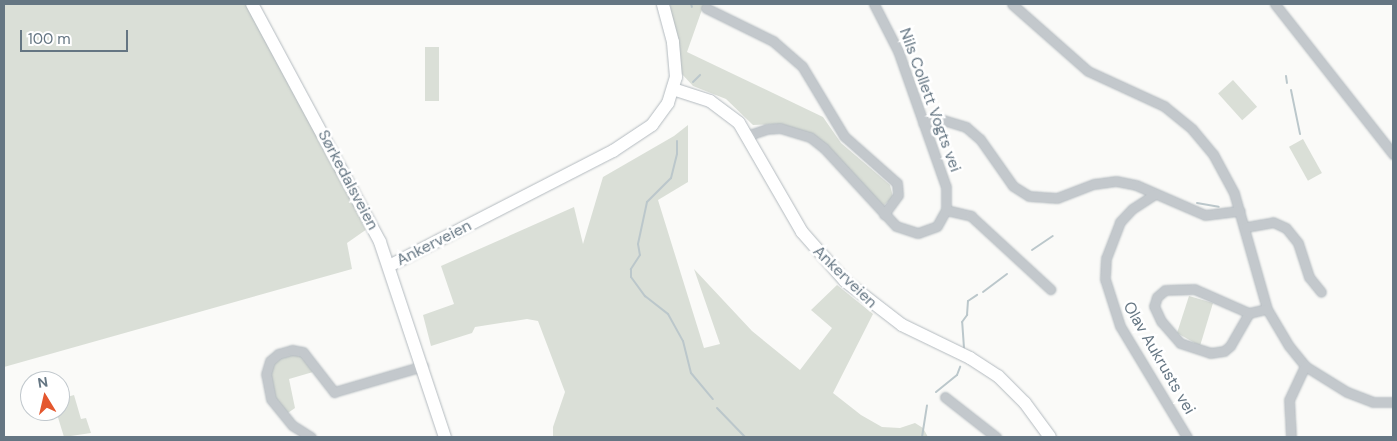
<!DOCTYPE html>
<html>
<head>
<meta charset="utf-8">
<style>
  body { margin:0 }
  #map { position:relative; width:1397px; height:441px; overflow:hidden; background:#fafaf8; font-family:"DM Sans",sans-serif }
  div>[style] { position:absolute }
  .green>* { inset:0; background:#dadfd7; transform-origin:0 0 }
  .stream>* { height:2px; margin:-1px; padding:0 1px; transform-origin:1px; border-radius:1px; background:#bbc7cb }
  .roads { filter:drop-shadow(0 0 1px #b3babf) drop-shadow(0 0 1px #b3babf) }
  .street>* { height:9px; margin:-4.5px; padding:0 4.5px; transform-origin:4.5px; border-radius:4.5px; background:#c3c8cc }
  .secondary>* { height:12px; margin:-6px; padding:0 6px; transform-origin:6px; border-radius:6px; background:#fff }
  span { translate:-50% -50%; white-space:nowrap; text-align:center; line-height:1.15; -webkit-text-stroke:5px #fff; paint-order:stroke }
  .street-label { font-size:16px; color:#657683 }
  .frame { position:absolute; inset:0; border:5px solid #657683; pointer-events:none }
  .north { position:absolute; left:20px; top:371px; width:50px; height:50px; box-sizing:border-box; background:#fff; border:1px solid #c1c8cd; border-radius:50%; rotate:351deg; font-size:14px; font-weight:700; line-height:20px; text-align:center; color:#657683 }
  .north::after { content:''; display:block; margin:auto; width:18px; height:22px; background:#e4572e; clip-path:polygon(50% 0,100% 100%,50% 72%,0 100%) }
  .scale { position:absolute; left:20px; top:30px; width:108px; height:22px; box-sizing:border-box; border:2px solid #657683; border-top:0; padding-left:6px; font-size:15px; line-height:18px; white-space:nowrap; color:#657683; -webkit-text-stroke:4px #fff; paint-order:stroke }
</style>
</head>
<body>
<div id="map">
  <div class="green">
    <div style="clip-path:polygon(4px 4px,250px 4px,367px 229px,347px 243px,352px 269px,4px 367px)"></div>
    <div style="clip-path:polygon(670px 4px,704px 4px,687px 52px,823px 117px,841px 143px,890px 185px,893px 197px,883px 206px,832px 151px,782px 124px,753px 125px,726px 99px,693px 86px,681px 73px)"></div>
    <div style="left:425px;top:47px;width:14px;height:54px"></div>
    <div style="left:1233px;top:80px;width:36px;height:20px;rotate:48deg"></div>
    <div style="clip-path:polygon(688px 125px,688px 182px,658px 200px,704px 348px,720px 344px,694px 269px,752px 331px,800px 370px,832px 328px,811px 310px,837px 285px,873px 314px,833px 393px,861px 415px,882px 427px,900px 428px,915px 423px,923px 428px,928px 437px,553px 437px,553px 427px,565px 392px,538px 321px,527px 319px,475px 327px,472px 333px,431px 346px,423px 315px,454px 304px,441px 266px,574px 207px,583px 244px,603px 177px,674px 136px)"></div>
    <div style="left:1303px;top:139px;width:39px;height:16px;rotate:61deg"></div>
    <div style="clip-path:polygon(1189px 296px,1213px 303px,1200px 346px,1177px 333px)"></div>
    <div style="clip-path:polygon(292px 353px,301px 356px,313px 372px,289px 379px,295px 408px,285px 415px,277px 405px,269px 382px,272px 363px,279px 356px)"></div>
    <div style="clip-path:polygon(74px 395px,81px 419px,86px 418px,91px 433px,64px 437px,56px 411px,60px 411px,60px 399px)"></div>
  </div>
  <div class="stream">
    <div style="left:691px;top:4px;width:3px;rotate:72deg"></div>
    <div style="left:1286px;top:76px;width:7px;rotate:82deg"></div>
    <div style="left:693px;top:82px;width:10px;rotate:-45deg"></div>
    <div style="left:1291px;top:90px;width:45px;rotate:78.4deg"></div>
    <div style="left:677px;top:141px;width:13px;rotate:90deg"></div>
    <div style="left:677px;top:154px;width:25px;rotate:104deg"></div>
    <div style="left:671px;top:178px;width:34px;rotate:135deg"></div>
    <div style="left:647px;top:202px;width:43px;rotate:102.1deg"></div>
    <div style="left:638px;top:244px;width:11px;rotate:80deg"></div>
    <div style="left:640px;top:255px;width:17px;rotate:123deg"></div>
    <div style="left:631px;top:269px;width:8px;rotate:90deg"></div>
    <div style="left:631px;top:277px;width:24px;rotate:54deg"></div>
    <div style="left:645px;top:296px;width:29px;rotate:38deg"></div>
    <div style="left:668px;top:314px;width:31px;rotate:61deg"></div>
    <div style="left:683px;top:341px;width:33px;rotate:76deg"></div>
    <div style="left:691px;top:373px;width:34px;rotate:50deg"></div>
    <div style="left:1197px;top:203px;width:22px;rotate:10deg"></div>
    <div style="left:1032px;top:250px;width:25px;rotate:-34deg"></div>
    <div style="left:983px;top:292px;width:30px;rotate:-37deg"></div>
    <div style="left:964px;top:348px;width:26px;rotate:-94deg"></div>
    <div style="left:962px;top:322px;width:9px;rotate:-54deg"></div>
    <div style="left:967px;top:315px;width:14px;rotate:-86deg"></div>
    <div style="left:968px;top:301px;width:11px;rotate:-34deg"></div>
    <div style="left:936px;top:392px;width:27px;rotate:-39deg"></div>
    <div style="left:957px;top:375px;width:9px;rotate:-69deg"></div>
    <div style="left:717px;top:408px;width:40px;rotate:46deg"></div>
    <div style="left:922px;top:437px;width:32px;rotate:-81deg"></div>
  </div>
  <div class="roads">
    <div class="street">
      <div style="left:1012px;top:4px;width:101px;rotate:41.4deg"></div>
      <div style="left:1088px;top:71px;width:84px;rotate:24.7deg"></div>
      <div style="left:1164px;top:106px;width:36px;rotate:39deg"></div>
      <div style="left:1192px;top:129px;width:33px;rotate:50deg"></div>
      <div style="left:1213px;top:154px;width:44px;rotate:61.7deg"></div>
      <div style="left:1234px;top:193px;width:121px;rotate:74.1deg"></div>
      <div style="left:1267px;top:309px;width:43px;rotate:59.3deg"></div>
      <div style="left:1289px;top:346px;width:26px;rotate:51deg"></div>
      <div style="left:1305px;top:366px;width:49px;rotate:31.8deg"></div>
      <div style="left:1347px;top:392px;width:28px;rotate:21deg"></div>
      <div style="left:1373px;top:402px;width:20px"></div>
      <div style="left:1275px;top:4px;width:191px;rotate:51.8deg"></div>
      <div style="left:706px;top:8px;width:75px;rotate:26.2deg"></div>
      <div style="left:773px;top:41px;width:38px;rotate:41deg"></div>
      <div style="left:802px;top:66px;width:82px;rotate:59deg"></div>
      <div style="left:844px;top:136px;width:71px;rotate:41.6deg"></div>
      <div style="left:897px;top:183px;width:12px;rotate:85deg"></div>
      <div style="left:898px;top:195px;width:24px;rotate:126deg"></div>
      <div style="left:923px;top:123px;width:17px;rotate:-13deg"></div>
      <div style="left:940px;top:119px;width:27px;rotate:17deg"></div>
      <div style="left:966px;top:127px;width:18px;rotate:41deg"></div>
      <div style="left:980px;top:139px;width:57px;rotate:54.9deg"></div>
      <div style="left:1013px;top:186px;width:19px;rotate:32deg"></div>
      <div style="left:1029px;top:196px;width:28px;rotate:4deg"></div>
      <div style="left:1057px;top:198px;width:40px;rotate:-21deg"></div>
      <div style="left:1094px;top:184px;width:22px;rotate:-8deg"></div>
      <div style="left:1116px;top:181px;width:20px;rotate:11deg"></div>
      <div style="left:1136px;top:185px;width:75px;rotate:23.5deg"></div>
      <div style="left:1205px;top:215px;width:35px;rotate:-7deg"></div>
      <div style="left:749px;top:135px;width:18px;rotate:-19deg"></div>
      <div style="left:766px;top:129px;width:14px;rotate:-4deg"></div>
      <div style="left:780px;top:128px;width:31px;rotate:17deg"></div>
      <div style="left:810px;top:137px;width:18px;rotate:38deg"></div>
      <div style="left:824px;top:148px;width:106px;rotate:47.3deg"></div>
      <div style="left:896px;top:226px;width:23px;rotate:18deg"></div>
      <div style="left:918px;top:233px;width:20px;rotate:-20deg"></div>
      <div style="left:937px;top:226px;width:18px;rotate:-61deg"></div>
      <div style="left:946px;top:210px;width:23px;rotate:-90deg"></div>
      <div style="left:946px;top:187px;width:144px;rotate:-109.4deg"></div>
      <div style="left:898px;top:51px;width:53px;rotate:-117.1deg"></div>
      <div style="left:1155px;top:194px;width:27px;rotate:147deg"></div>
      <div style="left:1132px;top:209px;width:18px;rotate:133deg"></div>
      <div style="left:1120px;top:222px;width:39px;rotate:111deg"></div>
      <div style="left:1106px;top:258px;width:21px;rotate:93deg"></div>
      <div style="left:1105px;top:279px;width:49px;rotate:72.3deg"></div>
      <div style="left:1120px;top:326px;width:130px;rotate:58.9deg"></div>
      <div style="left:946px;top:210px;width:26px;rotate:13deg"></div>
      <div style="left:971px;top:216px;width:108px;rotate:42.7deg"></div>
      <div style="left:1246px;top:227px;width:27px;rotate:-10deg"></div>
      <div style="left:1273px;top:222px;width:14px;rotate:25deg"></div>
      <div style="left:1286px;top:228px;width:19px;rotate:51deg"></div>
      <div style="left:1298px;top:243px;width:36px;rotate:72deg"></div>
      <div style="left:1309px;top:277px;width:19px;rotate:51deg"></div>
      <div style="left:1249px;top:313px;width:60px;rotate:-156.4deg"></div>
      <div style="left:1194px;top:289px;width:29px;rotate:178deg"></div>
      <div style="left:1165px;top:290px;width:11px;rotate:139deg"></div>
      <div style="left:1157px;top:297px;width:9px;rotate:108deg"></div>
      <div style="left:1154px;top:306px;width:17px;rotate:65deg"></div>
      <div style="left:1161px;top:321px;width:29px;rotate:49deg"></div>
      <div style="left:1180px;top:343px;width:32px;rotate:18deg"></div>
      <div style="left:1210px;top:353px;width:14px;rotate:-8deg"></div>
      <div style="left:1224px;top:351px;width:8px;rotate:-40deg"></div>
      <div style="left:1230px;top:346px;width:38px;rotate:-60deg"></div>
      <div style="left:1249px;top:313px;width:18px;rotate:-13deg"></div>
      <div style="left:945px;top:397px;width:65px;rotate:38.1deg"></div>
      <div style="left:311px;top:437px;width:22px;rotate:-148deg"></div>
      <div style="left:292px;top:425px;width:33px;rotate:-129deg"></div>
      <div style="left:271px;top:399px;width:25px;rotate:-101deg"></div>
      <div style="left:266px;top:374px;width:14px;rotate:-73deg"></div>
      <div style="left:270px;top:361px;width:11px;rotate:-41deg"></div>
      <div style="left:278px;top:354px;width:15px;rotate:-16deg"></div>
      <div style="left:292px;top:350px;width:11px;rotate:10deg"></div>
      <div style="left:303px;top:352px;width:51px;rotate:52.2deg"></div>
      <div style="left:334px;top:392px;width:93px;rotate:-16.3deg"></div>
      <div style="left:1291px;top:437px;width:37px;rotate:-93deg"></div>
      <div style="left:1289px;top:400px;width:38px;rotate:-65deg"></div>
    </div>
    <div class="secondary">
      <div style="left:252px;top:4px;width:270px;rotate:61.7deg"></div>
      <div style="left:380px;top:242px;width:206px;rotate:71.6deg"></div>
      <div style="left:673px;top:89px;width:39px;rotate:18deg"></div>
      <div style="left:710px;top:101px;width:36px;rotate:37deg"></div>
      <div style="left:739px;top:123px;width:126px;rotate:60deg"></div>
      <div style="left:802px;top:232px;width:65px;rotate:48.7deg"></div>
      <div style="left:845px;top:281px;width:72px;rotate:37.7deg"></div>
      <div style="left:902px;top:325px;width:76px;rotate:25.9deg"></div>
      <div style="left:970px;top:358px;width:33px;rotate:33deg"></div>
      <div style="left:998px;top:376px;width:38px;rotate:45deg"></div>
      <div style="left:1025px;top:403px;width:42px;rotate:53.7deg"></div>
      <div style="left:389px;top:266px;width:252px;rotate:-27.2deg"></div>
      <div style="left:613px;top:151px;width:47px;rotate:-33.7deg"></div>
      <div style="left:652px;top:125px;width:27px;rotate:-54deg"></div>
      <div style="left:668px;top:103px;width:27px;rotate:-73deg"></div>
      <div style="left:676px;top:77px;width:35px;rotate:-95deg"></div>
      <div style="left:673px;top:42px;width:39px;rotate:-105deg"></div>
    </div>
  </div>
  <div class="street-label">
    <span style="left:930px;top:100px;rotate:70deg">Nils Collett Vogts vei</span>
    <span style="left:348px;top:180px;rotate:62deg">Sørkedalsveien</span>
    <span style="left:434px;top:243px;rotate:-27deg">Ankerveien</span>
    <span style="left:845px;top:277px;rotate:44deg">Ankerveien</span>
    <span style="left:1159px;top:358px;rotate:60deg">Olav Aukrusts vei</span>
  </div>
  <div class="frame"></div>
  <div class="north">N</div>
  <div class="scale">100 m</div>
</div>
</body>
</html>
